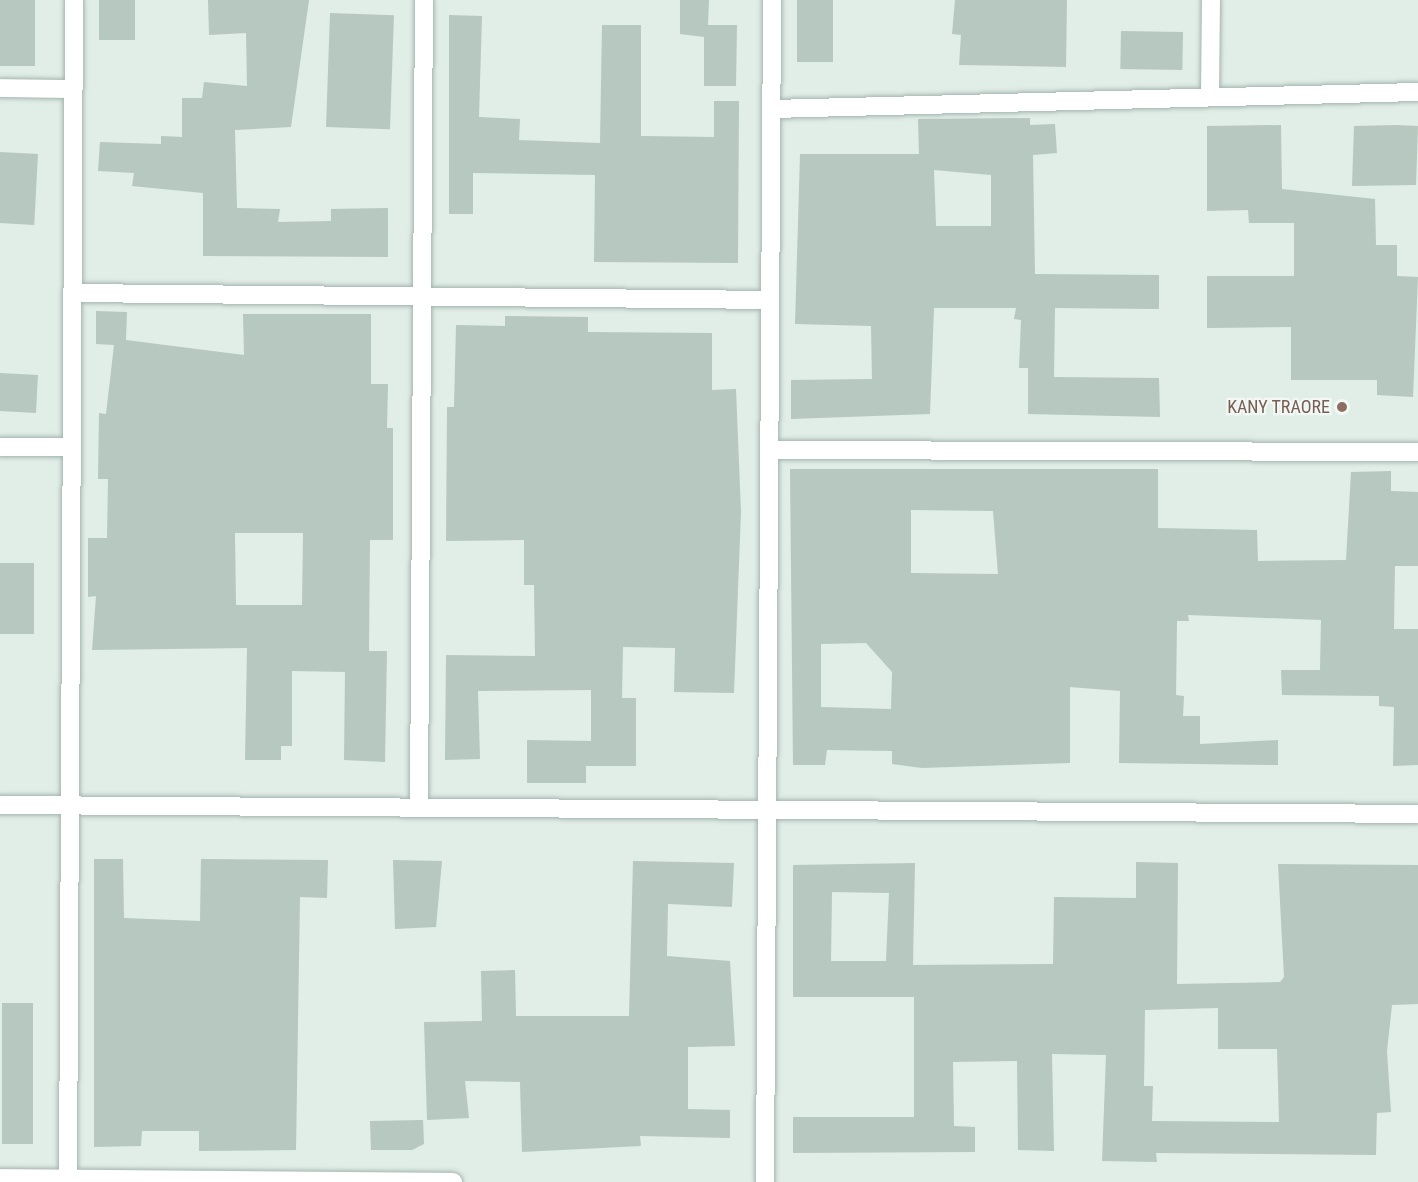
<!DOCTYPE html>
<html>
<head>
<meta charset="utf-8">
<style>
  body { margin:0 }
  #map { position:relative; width:1418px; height:1182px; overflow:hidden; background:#e1ede7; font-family:"Roboto Condensed",sans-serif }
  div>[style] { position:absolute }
  .building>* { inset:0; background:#b6c8bf; transform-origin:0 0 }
  .roads { filter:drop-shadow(0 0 2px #a3b5ae) drop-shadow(0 0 2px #a3b5ae) }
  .minor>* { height:18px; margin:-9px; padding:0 9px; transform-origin:9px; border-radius:9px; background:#fff }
  .dots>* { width:16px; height:16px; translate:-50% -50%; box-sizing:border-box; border:3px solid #f2f9f5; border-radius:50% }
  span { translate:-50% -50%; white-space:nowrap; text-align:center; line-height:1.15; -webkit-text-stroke:4.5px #f2f9f5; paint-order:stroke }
  .education-label { font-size:18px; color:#785e54 }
  .right { translate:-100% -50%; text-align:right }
</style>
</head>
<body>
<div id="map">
  <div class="building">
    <div style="left:0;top:0;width:35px;height:66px"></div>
    <div style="left:99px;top:0;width:36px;height:40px"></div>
    <div style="clip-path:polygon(208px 0,309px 0,291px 127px,235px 130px,237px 208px,280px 209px,278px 222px,331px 221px,331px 209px,388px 208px,388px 257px,203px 256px,203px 193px,132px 186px,134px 173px,98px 171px,100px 142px,161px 144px,161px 136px,182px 137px,182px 98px,202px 98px,204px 82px,247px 86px,246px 33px,209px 35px)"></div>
    <div style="clip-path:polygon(680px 0,709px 0,708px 25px,737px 25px,736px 86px,704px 86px,704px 37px,680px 34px)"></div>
    <div style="left:797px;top:0;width:36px;height:62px"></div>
    <div style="clip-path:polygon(955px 0,1067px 0,1066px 67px,959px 65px,961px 35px,952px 34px)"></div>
    <div style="left:330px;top:13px;width:64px;height:114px;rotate:2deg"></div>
    <div style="clip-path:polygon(449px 15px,482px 16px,479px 117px,520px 119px,519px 140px,600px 143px,602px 25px,641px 25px,641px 136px,714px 137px,714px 101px,739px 101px,738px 263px,594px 262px,595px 175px,473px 173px,473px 214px,449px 214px)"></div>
    <div style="left:1121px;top:31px;width:62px;height:38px;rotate:1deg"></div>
    <div style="clip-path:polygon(evenodd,1030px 118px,1030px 125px,1055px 124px,1057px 153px,1033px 155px,1035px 274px,1159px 275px,1159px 309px,1055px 308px,1054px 377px,1159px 378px,1160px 417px,1028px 414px,1028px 368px,1019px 368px,1021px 320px,1014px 319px,1016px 308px,934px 308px,930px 414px,791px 419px,791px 380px,872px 379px,871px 326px,795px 324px,800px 154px,919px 154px,918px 119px,1030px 118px,934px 170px,991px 175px,991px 226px,936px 226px,934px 170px)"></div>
    <div style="clip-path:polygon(1281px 125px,1282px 189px,1375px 199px,1376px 245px,1397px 245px,1397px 276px,1418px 277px,1413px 397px,1377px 395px,1377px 380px,1291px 380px,1291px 327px,1207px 328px,1207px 276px,1294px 276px,1294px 223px,1249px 223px,1248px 210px,1207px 211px,1207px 126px)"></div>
    <div style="clip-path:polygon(1397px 125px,1418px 126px,1416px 185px,1352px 186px,1354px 126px)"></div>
    <div style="left:0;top:152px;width:38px;height:71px;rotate:3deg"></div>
    <div style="clip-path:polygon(evenodd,96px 311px,127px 312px,126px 340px,244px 355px,243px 314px,371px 314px,371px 384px,388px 384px,387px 428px,393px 428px,393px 540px,370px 540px,369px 651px,387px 651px,385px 762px,344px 760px,345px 672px,292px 671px,292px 746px,281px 746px,281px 760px,245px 760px,247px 648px,92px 650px,96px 596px,88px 597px,88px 538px,107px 538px,108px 479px,98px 479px,99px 413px,106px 414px,114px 345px,96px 344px,96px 311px,235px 533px,303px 533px,302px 605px,236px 605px,235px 533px)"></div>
    <div style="clip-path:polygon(505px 316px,588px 317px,588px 332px,712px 333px,712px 390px,736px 389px,741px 512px,734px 693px,674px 692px,675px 648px,623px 647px,622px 698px,636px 698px,636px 766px,586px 766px,586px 783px,527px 783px,527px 740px,591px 741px,591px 690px,478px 691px,480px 759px,445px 760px,446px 655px,535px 656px,534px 585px,524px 585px,524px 540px,446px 541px,447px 407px,454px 407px,456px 325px,505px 326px)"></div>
    <div style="left:0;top:373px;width:38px;height:38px;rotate:3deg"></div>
    <div style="clip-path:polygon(evenodd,790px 469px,1158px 469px,1158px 528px,1257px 530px,1258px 561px,1346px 560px,1351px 472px,1391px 471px,1391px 491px,1418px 492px,1418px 566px,1395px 566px,1394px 629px,1418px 629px,1418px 765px,1393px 766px,1394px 707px,1379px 706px,1379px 696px,1282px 695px,1281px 670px,1320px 670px,1321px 620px,1188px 615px,1189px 621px,1177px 621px,1176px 695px,1184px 696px,1183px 716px,1200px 716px,1200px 744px,1278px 740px,1278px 765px,1119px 763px,1120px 691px,1070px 687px,1070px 763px,922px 768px,892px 764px,892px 751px,827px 750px,825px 765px,793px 765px,790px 469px,911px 510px,993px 511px,998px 574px,911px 573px,911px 510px,790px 469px,866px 643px,892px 672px,891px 709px,821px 707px,821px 644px,866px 643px)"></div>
    <div style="left:0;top:563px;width:34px;height:71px"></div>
    <div style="clip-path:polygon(94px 859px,123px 859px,124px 918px,200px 921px,201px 859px,328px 860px,327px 898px,300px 897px,296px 1150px,199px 1151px,199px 1131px,142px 1131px,141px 1146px,94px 1147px)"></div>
    <div style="clip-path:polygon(393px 860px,442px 861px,436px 927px,395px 929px)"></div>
    <div style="clip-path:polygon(633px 861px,734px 863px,732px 907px,668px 904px,667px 956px,730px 961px,735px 1046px,688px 1047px,688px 1109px,730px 1110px,730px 1138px,640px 1136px,641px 1146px,522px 1152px,520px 1082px,465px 1081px,469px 1118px,427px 1120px,424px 1022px,482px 1021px,481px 971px,515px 970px,516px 1016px,629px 1016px)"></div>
    <div style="clip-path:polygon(evenodd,1136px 862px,1178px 863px,1177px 984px,1280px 982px,1284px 977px,1278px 864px,1418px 865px,1418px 1004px,1392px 1005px,1387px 1051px,1391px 1112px,1377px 1113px,1376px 1155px,1156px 1153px,1157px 1162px,1102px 1161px,1106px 1055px,1052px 1054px,1054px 1151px,1018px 1150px,1017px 1061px,953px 1062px,954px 1126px,975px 1127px,975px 1152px,793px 1153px,793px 1117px,914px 1117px,914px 997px,793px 997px,793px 865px,915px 863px,913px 965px,1053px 964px,1054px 897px,1136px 898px,1136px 862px,832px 892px,889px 893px,886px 961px,831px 961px,832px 892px,1136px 862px,1218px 1008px,1218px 1049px,1277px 1049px,1279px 1122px,1152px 1121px,1153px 1086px,1144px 1086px,1145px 1010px,1218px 1008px)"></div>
    <div style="left:2px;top:1003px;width:31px;height:141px"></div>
    <div style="clip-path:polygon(423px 1120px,424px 1144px,412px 1150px,371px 1150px,370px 1121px)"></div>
  </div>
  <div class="roads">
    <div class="minor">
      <div style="left:0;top:88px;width:73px;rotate:0.8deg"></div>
      <div style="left:1210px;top:94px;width:94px;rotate:-89.4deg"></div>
      <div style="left:772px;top:109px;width:646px;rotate:-1.51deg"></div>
      <div style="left:72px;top:293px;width:698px;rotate:0.57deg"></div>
      <div style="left:0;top:447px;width:71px"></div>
      <div style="left:770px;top:450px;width:648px;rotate:0.18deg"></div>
      <div style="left:0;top:805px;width:1418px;rotate:0.36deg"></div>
      <div style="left:419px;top:808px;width:808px;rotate:-89.65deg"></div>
      <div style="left:0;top:1178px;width:453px;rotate:0.5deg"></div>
      <div style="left:68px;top:1182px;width:1182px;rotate:-89.71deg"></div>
      <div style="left:765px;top:1182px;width:1182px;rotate:-89.66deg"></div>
    </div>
  </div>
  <div class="dots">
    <div style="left:1342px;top:407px;background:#8d6e63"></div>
  </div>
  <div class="education-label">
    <span class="right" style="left:1330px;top:407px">KANY TRAORE</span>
  </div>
</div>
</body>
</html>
